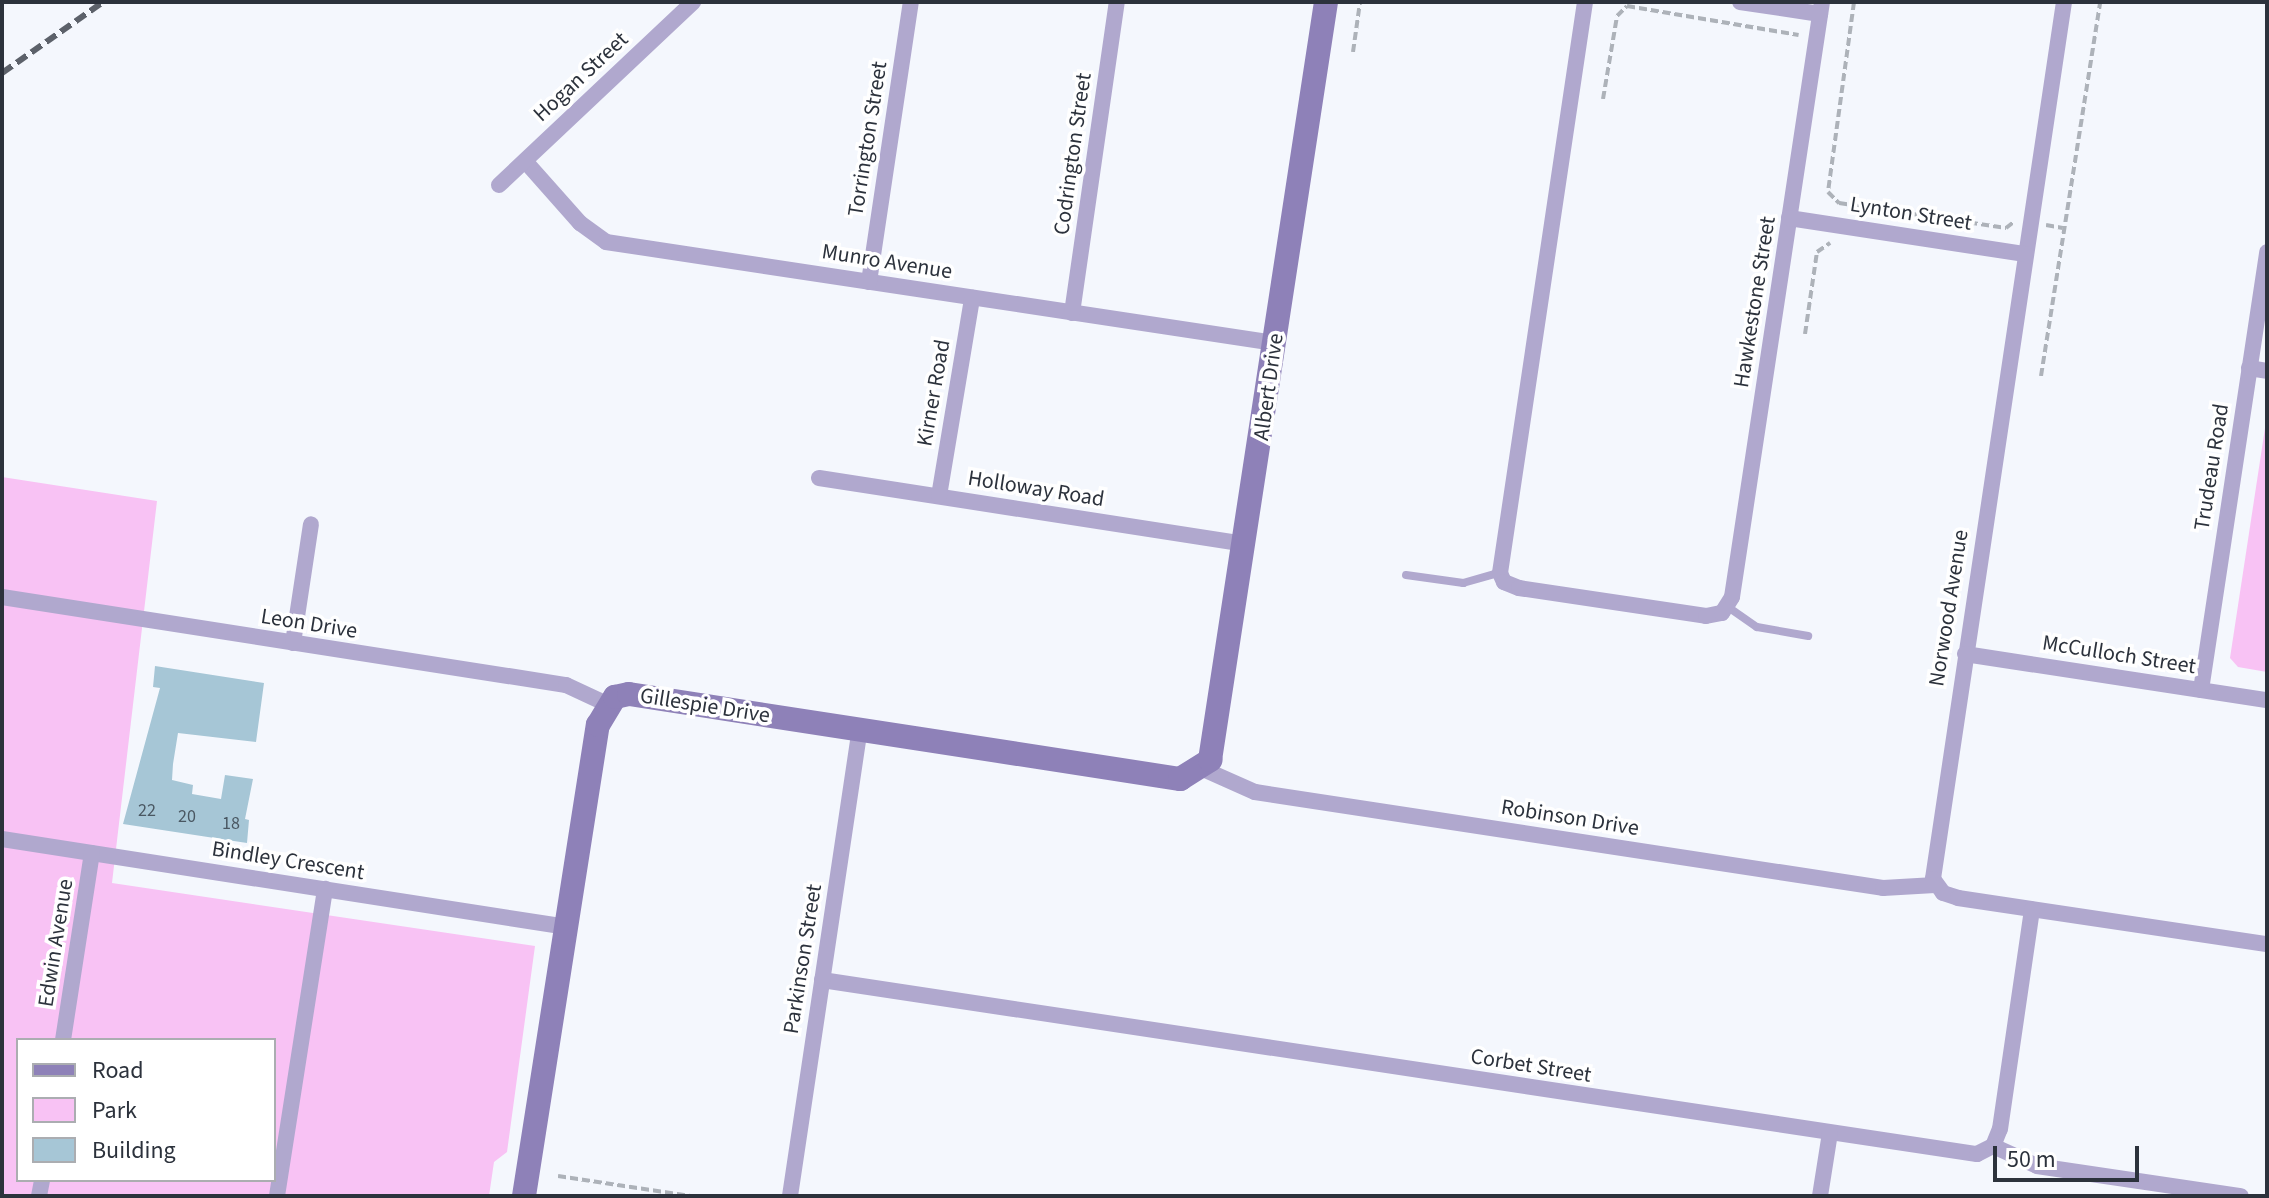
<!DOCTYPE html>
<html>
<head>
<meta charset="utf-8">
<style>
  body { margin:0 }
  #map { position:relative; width:2269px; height:1198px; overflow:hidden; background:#f4f7fd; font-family:"Source Sans 3",sans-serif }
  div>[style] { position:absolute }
  .green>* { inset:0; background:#f8c2f4 }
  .building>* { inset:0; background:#a6c6d6 }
  .path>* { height:4px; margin-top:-2px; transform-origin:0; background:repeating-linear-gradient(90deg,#adb2b9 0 8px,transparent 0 12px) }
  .lane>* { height:8px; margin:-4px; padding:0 4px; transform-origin:4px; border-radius:4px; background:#b0a8ce }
  .street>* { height:16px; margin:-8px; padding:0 8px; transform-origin:8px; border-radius:8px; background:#b0a8ce }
  .secondary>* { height:24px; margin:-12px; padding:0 12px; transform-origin:12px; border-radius:12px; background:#8e81b8 }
  .rail>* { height:6px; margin-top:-3px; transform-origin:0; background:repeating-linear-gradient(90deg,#5c616a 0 12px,transparent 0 18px) }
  span { translate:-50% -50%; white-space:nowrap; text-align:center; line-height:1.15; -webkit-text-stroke:7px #fff; paint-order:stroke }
  .number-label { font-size:18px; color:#4a5762 }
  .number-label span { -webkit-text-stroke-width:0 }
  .street-label { font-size:22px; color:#2c323c }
  .frame { position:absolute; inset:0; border:4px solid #2c323c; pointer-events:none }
  .legend { position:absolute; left:16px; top:1038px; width:260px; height:144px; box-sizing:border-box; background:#fff; border:2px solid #abadb1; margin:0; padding:10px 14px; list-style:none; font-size:24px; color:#2c323c }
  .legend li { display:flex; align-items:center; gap:16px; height:40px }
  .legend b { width:40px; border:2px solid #abadb1 }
  .scale { position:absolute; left:1993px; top:1146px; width:146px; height:36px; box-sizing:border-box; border:4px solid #2c323c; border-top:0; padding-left:10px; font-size:24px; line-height:28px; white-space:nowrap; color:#2c323c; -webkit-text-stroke:6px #fff; paint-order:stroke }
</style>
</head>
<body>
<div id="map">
  <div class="green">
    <div style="clip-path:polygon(2267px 415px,2267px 672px,2238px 667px,2230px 658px)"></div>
    <div style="clip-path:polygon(evenodd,2px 477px,157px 501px,112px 883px,535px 946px,507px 1152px,494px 1162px,489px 1196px,2px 1196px,2px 477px,18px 1040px,274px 1040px,274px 1180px,18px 1180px,18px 1040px)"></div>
  </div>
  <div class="building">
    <div style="clip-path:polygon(155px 666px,264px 683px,256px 742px,178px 733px,173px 764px,172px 780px,193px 785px,192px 794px,221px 799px,225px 775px,253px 779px,245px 819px,249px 820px,247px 843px,123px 824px,160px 688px,153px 687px)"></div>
  </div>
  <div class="path">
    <div style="left:1854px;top:2px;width:192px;rotate:97.8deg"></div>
    <div style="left:1828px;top:192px;width:16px;rotate:45deg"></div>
    <div style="left:1839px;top:203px;width:169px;rotate:8.5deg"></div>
    <div style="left:2006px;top:228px;width:11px;rotate:-38deg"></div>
    <div style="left:1353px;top:52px;width:50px;rotate:-82deg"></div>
    <div style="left:1603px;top:99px;width:84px;rotate:-80.4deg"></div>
    <div style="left:1617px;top:16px;width:14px;rotate:-45deg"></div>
    <div style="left:1627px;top:6px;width:174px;rotate:9.6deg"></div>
    <div style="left:2046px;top:225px;width:17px;rotate:10deg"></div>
    <div style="left:1805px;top:334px;width:83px;rotate:-81.7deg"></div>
    <div style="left:1817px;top:252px;width:16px;rotate:-35deg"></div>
    <div style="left:2041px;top:376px;width:379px;rotate:-81deg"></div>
    <div style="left:558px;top:1176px;width:134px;rotate:8.6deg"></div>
  </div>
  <div class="lane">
    <div style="left:1406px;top:575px;width:58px;rotate:8deg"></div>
    <div style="left:1463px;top:583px;width:37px;rotate:-16deg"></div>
    <div style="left:1728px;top:607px;width:35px;rotate:35deg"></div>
    <div style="left:1757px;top:627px;width:52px;rotate:10deg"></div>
  </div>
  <div class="street">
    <div style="left:1585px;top:2px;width:577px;rotate:98.47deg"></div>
    <div style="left:1500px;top:573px;width:10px;rotate:66deg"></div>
    <div style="left:1504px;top:582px;width:16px;rotate:22deg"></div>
    <div style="left:1519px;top:588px;width:189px;rotate:8.5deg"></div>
    <div style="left:1706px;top:616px;width:16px;rotate:-11deg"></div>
    <div style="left:1722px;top:613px;width:19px;rotate:-58deg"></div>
    <div style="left:1732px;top:597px;width:602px;rotate:-81.4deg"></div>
    <div style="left:1740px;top:2px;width:81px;rotate:8.5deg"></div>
    <div style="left:2064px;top:2px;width:887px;rotate:98.5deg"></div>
    <div style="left:1933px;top:879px;width:17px;rotate:54deg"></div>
    <div style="left:1943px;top:893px;width:16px;rotate:18deg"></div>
    <div style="left:1958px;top:898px;width:312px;rotate:8.5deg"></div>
    <div style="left:525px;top:161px;width:83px;rotate:48.4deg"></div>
    <div style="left:580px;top:223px;width:32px;rotate:36deg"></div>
    <div style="left:606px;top:242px;width:677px;rotate:8.59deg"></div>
    <div style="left:499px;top:185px;width:267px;rotate:-43.3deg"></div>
    <div style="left:1789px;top:218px;width:239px;rotate:8.7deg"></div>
    <div style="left:869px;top:282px;width:283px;rotate:-81.5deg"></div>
    <div style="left:1072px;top:313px;width:314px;rotate:-81.8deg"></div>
    <div style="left:2249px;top:368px;width:18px;rotate:9deg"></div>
    <div style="left:819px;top:478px;width:432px;rotate:8.8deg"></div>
    <div style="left:939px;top:496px;width:201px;rotate:-80.5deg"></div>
    <div style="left:2px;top:597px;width:571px;rotate:8.87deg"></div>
    <div style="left:566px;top:685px;width:45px;rotate:24.9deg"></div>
    <div style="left:293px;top:643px;width:120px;rotate:-81.4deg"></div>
    <div style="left:1965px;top:654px;width:305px;rotate:8.7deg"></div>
    <div style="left:2201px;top:690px;width:443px;rotate:-81.4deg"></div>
    <div style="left:1203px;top:769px;width:57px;rotate:23.9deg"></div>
    <div style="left:1255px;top:792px;width:635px;rotate:8.69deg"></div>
    <div style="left:1883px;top:888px;width:52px;rotate:-3.3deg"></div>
    <div style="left:2px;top:839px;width:572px;rotate:8.85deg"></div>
    <div style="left:822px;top:980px;width:1168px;rotate:8.57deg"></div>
    <div style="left:1977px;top:1154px;width:18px;rotate:-27deg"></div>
    <div style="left:1993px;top:1146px;width:18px;rotate:-68deg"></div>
    <div style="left:2000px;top:1129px;width:222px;rotate:-81.7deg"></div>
    <div style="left:63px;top:1040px;width:189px;rotate:-81.2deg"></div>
    <div style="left:1993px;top:1146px;width:48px;rotate:24.4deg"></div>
    <div style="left:2037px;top:1166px;width:206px;rotate:8.4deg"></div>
    <div style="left:39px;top:1196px;width:16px;rotate:-79deg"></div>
    <div style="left:277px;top:1196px;width:311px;rotate:-81.1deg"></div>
    <div style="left:790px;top:1196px;width:471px;rotate:-81.5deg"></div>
    <div style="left:1820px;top:1196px;width:64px;rotate:-81deg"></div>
  </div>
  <div class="secondary">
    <div style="left:524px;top:1196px;width:477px;rotate:-81.1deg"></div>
    <div style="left:598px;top:725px;width:33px;rotate:-59deg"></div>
    <div style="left:615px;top:697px;width:14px;rotate:-12deg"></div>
    <div style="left:629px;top:694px;width:558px;rotate:8.77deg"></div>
    <div style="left:1180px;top:779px;width:36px;rotate:-32deg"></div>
    <div style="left:1210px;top:760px;width:767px;rotate:-81.3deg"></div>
  </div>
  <div class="rail">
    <div style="left:2px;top:73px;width:123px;rotate:-35.1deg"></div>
  </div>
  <div class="number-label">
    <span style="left:147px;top:811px">22</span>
    <span style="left:187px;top:817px">20</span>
    <span style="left:231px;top:824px">18</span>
  </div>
  <div class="street-label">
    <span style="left:581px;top:77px;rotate:-43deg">Hogan Street</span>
    <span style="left:868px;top:139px;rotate:-81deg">Torrington Street</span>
    <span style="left:1073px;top:154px;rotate:-82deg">Codrington Street</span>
    <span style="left:1911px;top:214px;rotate:9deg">Lynton Street</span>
    <span style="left:887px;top:262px;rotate:9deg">Munro Avenue</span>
    <span style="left:1755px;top:302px;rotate:-81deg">Hawkestone Street</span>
    <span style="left:1269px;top:387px;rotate:-82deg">Albert Drive</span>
    <span style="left:934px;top:393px;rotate:-80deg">Kirner Road</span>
    <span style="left:2212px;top:467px;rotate:-81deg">Trudeau Road</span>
    <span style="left:1036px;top:489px;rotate:9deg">Holloway Road</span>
    <span style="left:1949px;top:608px;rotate:-81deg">Norwood Avenue</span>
    <span style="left:309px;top:624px;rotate:9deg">Leon Drive</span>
    <span style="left:2119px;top:655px;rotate:9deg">McCulloch Street</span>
    <span style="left:705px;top:706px;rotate:9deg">Gillespie Drive</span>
    <span style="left:1570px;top:818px;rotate:9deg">Robinson Drive</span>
    <span style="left:288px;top:861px;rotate:9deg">Bindley Crescent</span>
    <span style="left:56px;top:943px;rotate:-81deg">Edwin Avenue</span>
    <span style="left:803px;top:959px;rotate:-81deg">Parkinson Street</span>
    <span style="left:1531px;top:1066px;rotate:9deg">Corbet Street</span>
  </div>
  <div class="frame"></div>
  <ul class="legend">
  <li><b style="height:10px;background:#8e81b8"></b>Road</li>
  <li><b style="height:22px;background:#f8c2f4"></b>Park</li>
  <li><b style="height:22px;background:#a6c6d6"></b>Building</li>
  </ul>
  <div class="scale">50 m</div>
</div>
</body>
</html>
